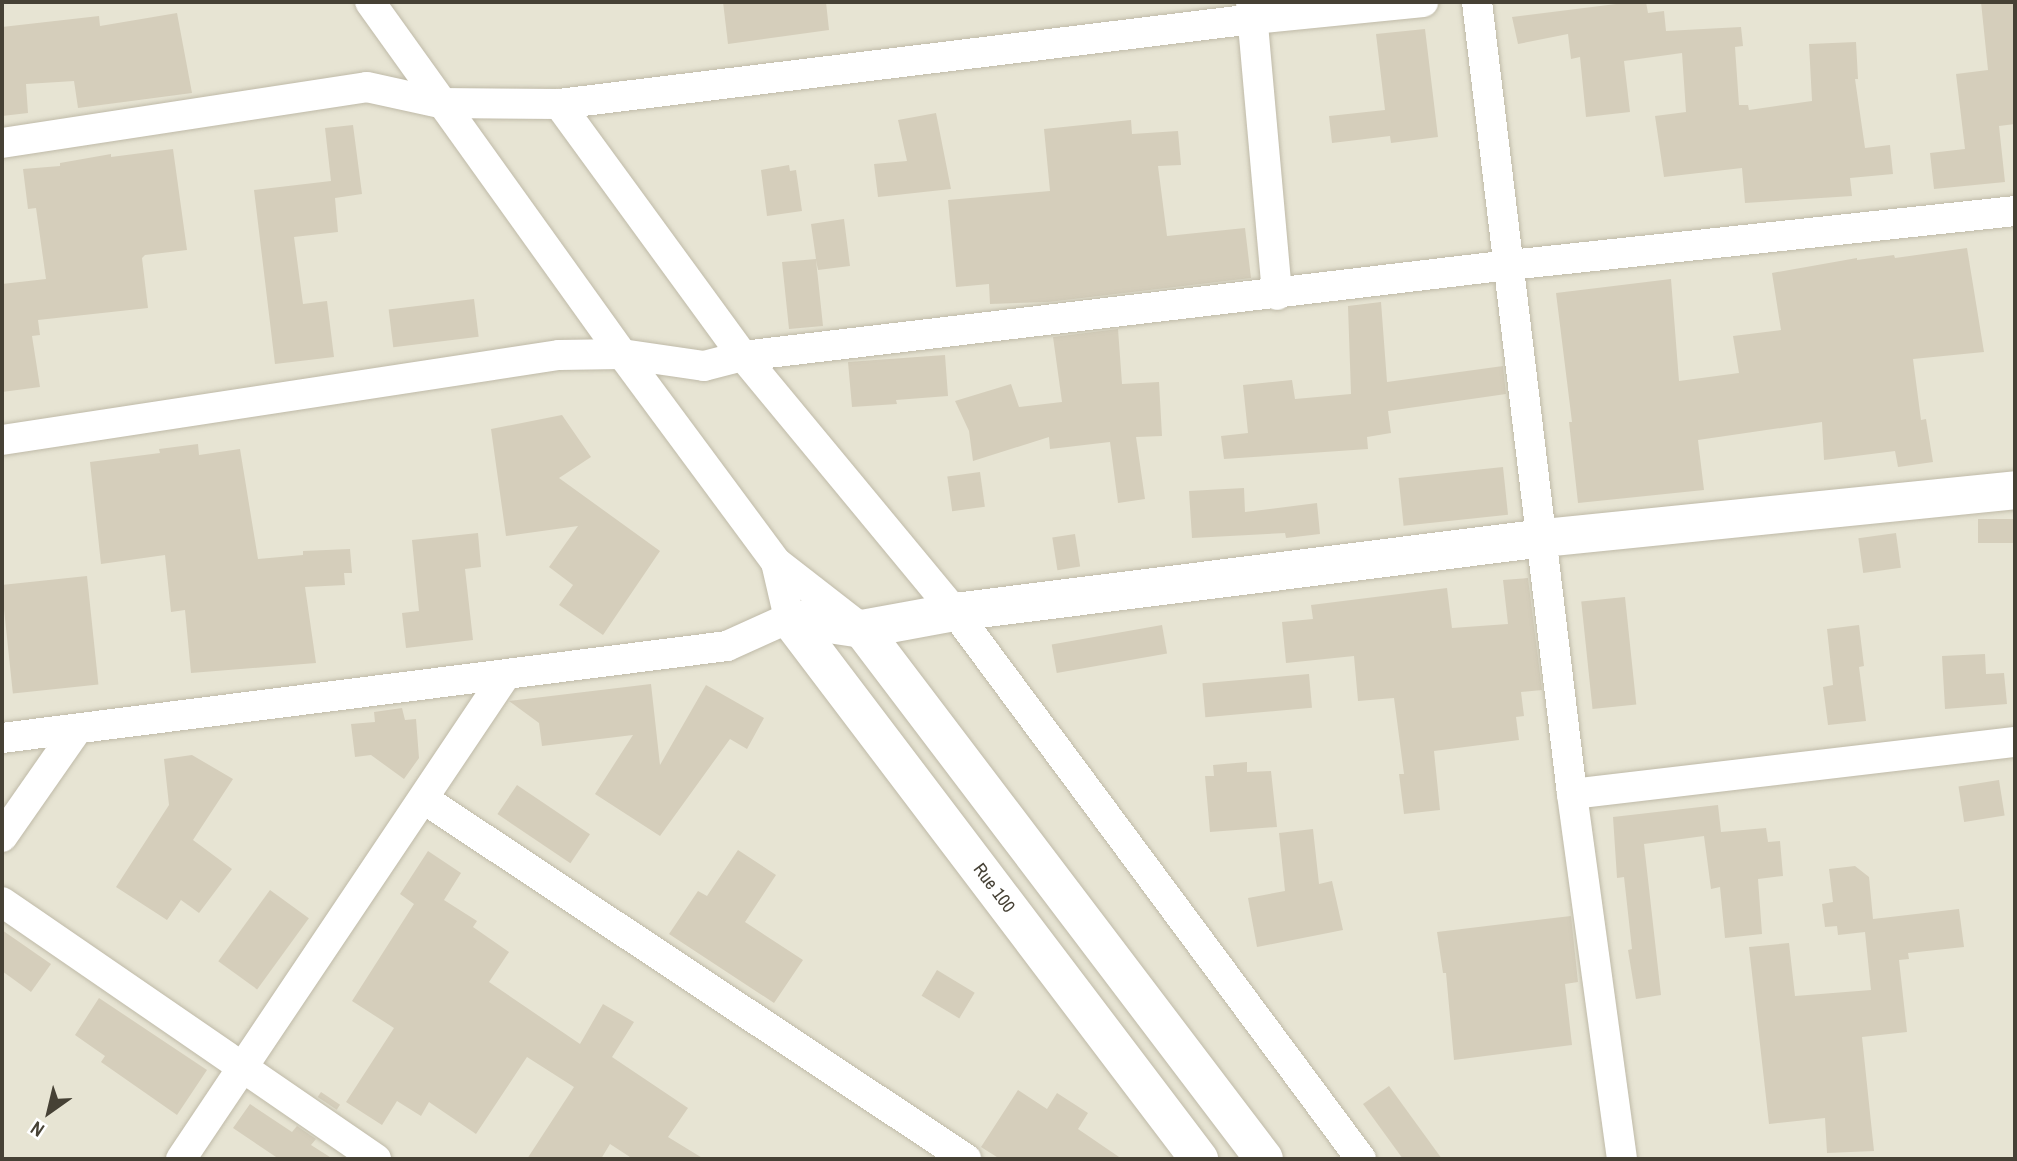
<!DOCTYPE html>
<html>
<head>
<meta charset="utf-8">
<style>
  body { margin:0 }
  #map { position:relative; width:2017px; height:1161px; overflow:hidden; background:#f3f1e5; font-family:"Archivo Narrow",sans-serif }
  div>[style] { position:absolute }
  .residential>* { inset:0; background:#e7e4d3; transform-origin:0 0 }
  .building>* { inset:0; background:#d5cebb; transform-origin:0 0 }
  .roads { filter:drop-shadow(0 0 2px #bfbaa8) drop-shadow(0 0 2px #bfbaa8) }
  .minor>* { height:30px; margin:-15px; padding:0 15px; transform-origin:15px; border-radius:15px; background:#fff }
  .tertiary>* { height:38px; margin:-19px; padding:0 19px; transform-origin:19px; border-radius:19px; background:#fff }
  span { translate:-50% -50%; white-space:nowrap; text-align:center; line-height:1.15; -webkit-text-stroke:6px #fff; paint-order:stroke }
  .street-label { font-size:18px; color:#464135 }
  .frame { position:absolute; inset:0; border:4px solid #464135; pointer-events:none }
  .north { position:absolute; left:14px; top:1077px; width:70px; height:70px; -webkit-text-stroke:5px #fff; paint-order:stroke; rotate:214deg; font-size:19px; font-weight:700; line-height:28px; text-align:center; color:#464135 }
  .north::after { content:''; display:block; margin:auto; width:24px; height:32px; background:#464135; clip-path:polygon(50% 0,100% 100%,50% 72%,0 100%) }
</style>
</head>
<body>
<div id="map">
  <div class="residential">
    <div style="left:2px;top:2px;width:2013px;height:1157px"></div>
  </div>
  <div class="building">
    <div style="clip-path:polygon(723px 2px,826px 2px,829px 30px,728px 44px)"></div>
    <div style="clip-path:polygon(1632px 2px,1646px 2px,1648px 13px,1664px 11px,1666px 31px,1741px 27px,1743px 46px,1735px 47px,1739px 105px,1748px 105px,1749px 110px,1812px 101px,1809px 44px,1856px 42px,1858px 79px,1855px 79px,1865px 148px,1890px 145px,1893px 174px,1850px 178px,1852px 196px,1745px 203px,1742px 168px,1664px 177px,1655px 116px,1686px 112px,1682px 53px,1624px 61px,1630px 112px,1586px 117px,1580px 57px,1571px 59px,1568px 34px,1518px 44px,1512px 17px)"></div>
    <div style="clip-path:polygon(1981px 2px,2015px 2px,2015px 124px,1999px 126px,2005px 182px,1934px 189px,1930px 153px,1965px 149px,1956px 74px,1988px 70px)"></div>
    <div style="clip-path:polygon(177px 13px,192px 93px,78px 108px,74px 81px,26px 84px,28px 113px,2px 116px,2px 27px,99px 16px,100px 26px)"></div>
    <div style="clip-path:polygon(1425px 29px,1438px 137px,1391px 143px,1390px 136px,1332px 143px,1329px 116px,1385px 110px,1376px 34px)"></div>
    <div style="clip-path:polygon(936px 113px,951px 189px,878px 197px,874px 164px,907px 161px,898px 120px)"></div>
    <div style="clip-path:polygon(1131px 120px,1132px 134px,1178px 131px,1181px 165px,1158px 166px,1167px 236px,1245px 228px,1251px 278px,1048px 302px,990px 304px,989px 284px,956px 287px,948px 200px,1050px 191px,1044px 129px)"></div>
    <div style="clip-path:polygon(353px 125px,362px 194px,335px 198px,338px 232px,294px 237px,303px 304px,327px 301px,334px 357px,275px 364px,254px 190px,331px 181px,325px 128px)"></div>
    <div style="clip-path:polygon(173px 149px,187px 250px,145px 255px,142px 258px,148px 308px,38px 320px,40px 335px,32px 336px,40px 387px,2px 392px,2px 284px,46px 279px,36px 208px,28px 209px,23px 169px,60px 166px,60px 163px,111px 154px,111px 157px)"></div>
    <div style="clip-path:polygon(789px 165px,790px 171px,796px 170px,802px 211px,767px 216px,761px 170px)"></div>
    <div style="clip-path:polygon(844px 219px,850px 266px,818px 270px,816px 260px,823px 326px,789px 329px,782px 262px,816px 259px,811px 224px)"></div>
    <div style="clip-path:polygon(1967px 248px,1984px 352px,1913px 359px,1921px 420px,1926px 419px,1933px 462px,1898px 467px,1895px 451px,1824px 460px,1822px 422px,1698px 440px,1704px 490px,1578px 503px,1569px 422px,1572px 422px,1556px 293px,1671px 279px,1679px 381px,1739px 373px,1733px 336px,1781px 330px,1772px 273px,1857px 258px,1857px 260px,1894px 255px,1895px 258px)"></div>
    <div style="left:474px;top:299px;width:38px;height:86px;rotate:83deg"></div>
    <div style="clip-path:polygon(1381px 302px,1387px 382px,1503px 366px,1506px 394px,1388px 411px,1391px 433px,1367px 437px,1368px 449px,1224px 459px,1221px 436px,1248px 433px,1243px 385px,1292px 380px,1295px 399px,1351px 394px,1348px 306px)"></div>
    <div style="clip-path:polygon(1118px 329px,1122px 384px,1159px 382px,1162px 436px,1136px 437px,1145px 499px,1118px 503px,1110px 442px,1050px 449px,1049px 437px,973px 461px,969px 431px,955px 401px,1011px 384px,1019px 407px,1062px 402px,1053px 337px)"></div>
    <div style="clip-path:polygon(945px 355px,948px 396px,896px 400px,897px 404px,852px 407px,848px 362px)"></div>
    <div style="clip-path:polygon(562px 415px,591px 457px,559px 478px,660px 551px,603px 635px,559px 605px,573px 585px,549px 567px,578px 526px,506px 536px,491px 429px)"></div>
    <div style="clip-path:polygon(198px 444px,199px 455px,240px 449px,258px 559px,303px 555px,303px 551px,350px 549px,352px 573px,344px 573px,345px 585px,305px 587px,316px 663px,191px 673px,185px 610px,171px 612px,165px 555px,101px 564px,90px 462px,160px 453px,159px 449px)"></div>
    <div style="left:1503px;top:467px;width:48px;height:105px;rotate:84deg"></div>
    <div style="left:980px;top:472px;width:35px;height:33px;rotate:82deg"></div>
    <div style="clip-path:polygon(1244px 488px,1245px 512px,1317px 503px,1320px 534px,1286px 538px,1285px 533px,1192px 538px,1189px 491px)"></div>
    <div style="left:2015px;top:519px;width:24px;height:37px;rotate:90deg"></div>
    <div style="clip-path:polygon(478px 533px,481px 567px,465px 569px,473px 640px,406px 648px,402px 613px,419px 611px,412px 540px)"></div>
    <div style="left:1896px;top:533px;width:35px;height:38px;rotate:82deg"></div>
    <div style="left:1075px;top:534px;width:33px;height:23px;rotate:81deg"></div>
    <div style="left:87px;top:576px;width:109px;height:86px;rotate:84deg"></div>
    <div style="clip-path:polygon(1528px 578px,1542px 690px,1521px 692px,1524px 716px,1516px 717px,1519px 740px,1434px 751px,1440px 810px,1404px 814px,1399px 774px,1404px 774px,1394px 698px,1358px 701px,1354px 656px,1286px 663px,1282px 622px,1313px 619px,1311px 605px,1447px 588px,1452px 628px,1508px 624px,1503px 580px)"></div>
    <div style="left:1625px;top:597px;width:108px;height:44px;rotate:84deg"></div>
    <div style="left:1162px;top:625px;width:29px;height:112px;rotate:80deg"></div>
    <div style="clip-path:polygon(1859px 625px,1864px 666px,1859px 667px,1866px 721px,1828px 725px,1823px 687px,1833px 685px,1827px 629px)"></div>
    <div style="clip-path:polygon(1985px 654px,1986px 674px,2004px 673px,2007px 704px,1945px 709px,1942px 656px)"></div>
    <div style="left:1309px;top:674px;width:34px;height:107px;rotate:85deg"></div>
    <div style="clip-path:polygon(651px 684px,660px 765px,706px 685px,764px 718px,747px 749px,730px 739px,660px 836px,595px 794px,633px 735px,542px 746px,539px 723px,509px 701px)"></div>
    <div style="clip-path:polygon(402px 708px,405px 720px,416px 719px,419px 758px,404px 779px,371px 755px,355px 757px,351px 724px,375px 722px,374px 712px)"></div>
    <div style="clip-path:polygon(192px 755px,233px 779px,193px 840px,232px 869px,199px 913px,181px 900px,167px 920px,116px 887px,169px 805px,164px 759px)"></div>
    <div style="clip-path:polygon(1247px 762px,1247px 772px,1271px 771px,1277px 827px,1210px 832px,1205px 776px,1214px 776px,1213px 765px)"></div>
    <div style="left:1999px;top:780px;width:36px;height:41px;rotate:81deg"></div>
    <div style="left:517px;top:785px;width:88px;height:35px;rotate:34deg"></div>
    <div style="clip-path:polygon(1718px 805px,1721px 832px,1766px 828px,1768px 842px,1780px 841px,1783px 876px,1758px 879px,1762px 934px,1725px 938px,1720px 887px,1711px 889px,1704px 836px,1644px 844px,1661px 995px,1636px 999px,1628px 950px,1632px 949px,1624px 877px,1617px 878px,1613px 817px)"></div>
    <div style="clip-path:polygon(1313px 829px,1319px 884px,1332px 881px,1343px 930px,1257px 947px,1248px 898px,1285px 891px,1279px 833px)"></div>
    <div style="clip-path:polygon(738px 850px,776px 875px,745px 922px,803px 960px,774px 1003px,669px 934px,698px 891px,707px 896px)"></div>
    <div style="clip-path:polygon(428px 851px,461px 873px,444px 900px,477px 921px,473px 927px,509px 952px,489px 982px,580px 1044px,603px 1004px,634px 1022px,612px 1057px,688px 1108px,668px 1137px,704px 1159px,633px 1159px,610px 1144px,601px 1159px,527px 1159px,574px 1087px,527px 1057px,476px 1134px,429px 1102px,421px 1116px,397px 1101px,382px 1125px,346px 1102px,394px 1028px,352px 1001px,414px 904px,400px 894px)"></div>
    <div style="clip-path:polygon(1855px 866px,1869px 877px,1873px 919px,1959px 909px,1964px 947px,1908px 953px,1909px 959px,1899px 960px,1907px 1032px,1862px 1037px,1874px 1151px,1827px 1153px,1825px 1118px,1769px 1124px,1749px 947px,1789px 943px,1795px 996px,1871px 990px,1865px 932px,1838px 935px,1837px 926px,1825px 927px,1822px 904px,1833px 902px,1829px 869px)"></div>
    <div style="left:270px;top:890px;width:48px;height:88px;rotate:36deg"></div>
    <div style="clip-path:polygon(1571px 916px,1578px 982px,1565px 984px,1572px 1045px,1454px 1060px,1446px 973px,1443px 973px,1437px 932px)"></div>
    <div style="clip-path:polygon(2px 930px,51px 964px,31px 992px,2px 971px)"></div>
    <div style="left:937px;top:970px;width:44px;height:30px;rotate:31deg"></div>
    <div style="clip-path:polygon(99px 998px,207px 1070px,177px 1115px,101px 1062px,105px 1056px,75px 1035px)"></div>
    <div style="clip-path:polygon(1389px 1086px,1442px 1159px,1403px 1159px,1363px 1104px)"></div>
    <div style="clip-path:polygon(1018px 1090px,1047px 1109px,1057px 1093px,1088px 1113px,1078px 1129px,1122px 1159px,1000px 1159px,981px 1147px)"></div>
    <div style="left:321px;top:1092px;width:23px;height:6px;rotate:34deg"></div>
    <div style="clip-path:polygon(250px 1104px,292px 1132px,297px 1126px,316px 1139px,311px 1145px,333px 1159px,279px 1159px,233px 1128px)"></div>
  </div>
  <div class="roads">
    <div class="minor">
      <div style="left:370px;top:2px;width:433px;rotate:54.4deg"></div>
      <div style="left:622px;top:354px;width:259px;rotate:53.5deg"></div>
      <div style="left:776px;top:562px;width:109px;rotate:37.9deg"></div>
      <div style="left:1251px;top:2px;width:294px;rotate:84.9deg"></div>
      <div style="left:1477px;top:2px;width:798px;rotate:83.16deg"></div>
      <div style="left:1572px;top:794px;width:368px;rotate:82.2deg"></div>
      <div style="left:559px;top:104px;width:312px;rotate:53.9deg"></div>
      <div style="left:743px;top:356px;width:332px;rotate:50.4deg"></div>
      <div style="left:955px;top:612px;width:681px;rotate:53.42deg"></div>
      <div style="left:2px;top:143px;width:369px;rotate:-8.7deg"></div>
      <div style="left:367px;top:87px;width:75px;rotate:12.4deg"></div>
      <div style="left:440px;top:103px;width:119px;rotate:0.5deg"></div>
      <div style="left:559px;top:104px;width:699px;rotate:-6.98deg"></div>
      <div style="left:1253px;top:19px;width:171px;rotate:-5.7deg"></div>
      <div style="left:2px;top:440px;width:563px;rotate:-8.68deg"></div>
      <div style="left:559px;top:355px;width:63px;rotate:-0.9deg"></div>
      <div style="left:622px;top:354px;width:83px;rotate:8.3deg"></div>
      <div style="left:704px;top:366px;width:40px;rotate:-14.4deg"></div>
      <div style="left:743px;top:356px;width:772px;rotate:-6.77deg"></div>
      <div style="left:1510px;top:265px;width:508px;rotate:-6.1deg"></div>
      <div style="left:2px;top:738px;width:731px;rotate:-7.23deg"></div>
      <div style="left:727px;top:646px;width:68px;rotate:-24.3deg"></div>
      <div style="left:789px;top:618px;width:57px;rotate:-103.1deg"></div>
      <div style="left:1572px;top:794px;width:446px;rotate:-6.7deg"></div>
      <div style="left:424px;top:799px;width:651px;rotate:33.59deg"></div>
      <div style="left:2px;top:837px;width:129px;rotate:-55.1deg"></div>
      <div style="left:2px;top:902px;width:454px;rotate:34.5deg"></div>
      <div style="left:181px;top:1159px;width:582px;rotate:-56.15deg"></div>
    </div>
    <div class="tertiary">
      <div style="left:789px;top:618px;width:74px;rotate:8.6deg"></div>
      <div style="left:862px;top:629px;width:95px;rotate:-10.4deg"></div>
      <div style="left:955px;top:612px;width:594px;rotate:-7.16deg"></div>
      <div style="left:1544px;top:538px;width:473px;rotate:-5.8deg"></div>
      <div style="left:789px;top:618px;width:679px;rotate:52.84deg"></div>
      <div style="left:862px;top:629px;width:665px;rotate:52.82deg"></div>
    </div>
  </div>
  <div class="street-label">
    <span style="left:994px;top:888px;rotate:53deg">Rue 100</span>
  </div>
  <div class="frame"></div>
  <div class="north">N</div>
</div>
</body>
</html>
